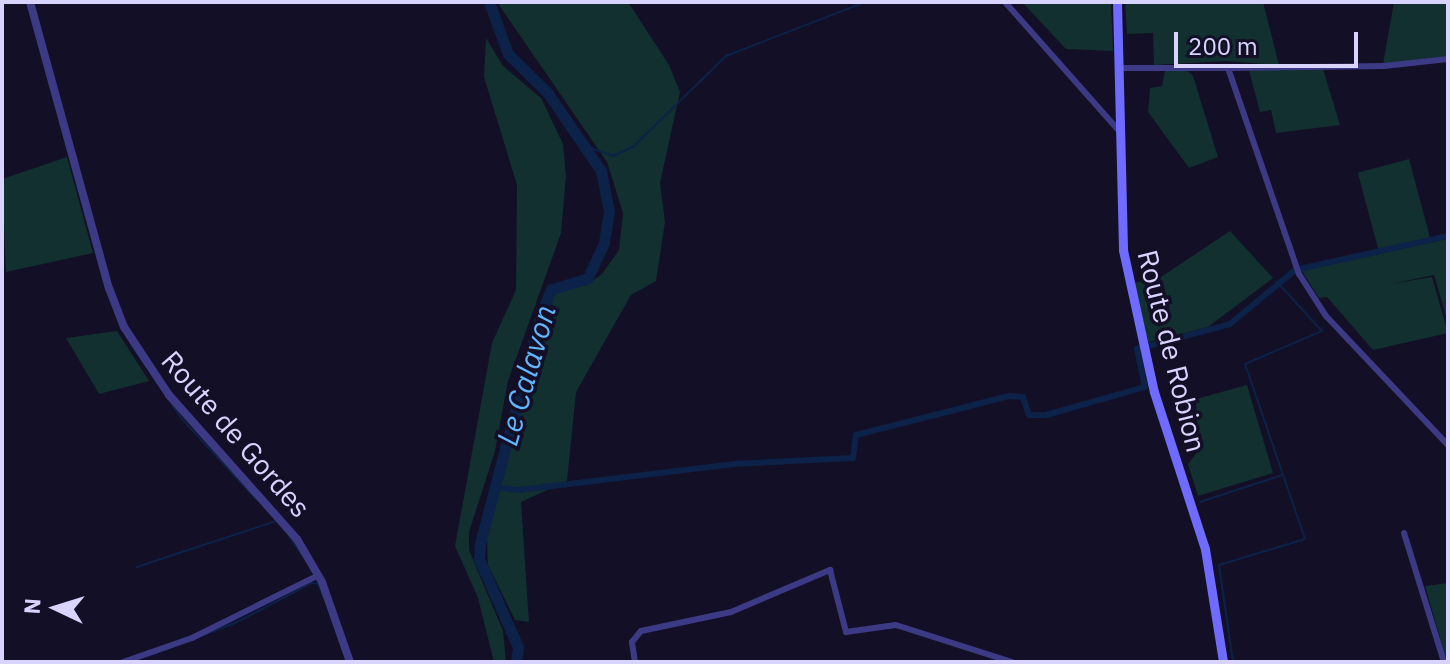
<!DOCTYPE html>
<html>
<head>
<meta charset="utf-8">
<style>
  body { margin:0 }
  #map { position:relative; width:1450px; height:664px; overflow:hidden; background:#130f26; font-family:"IBM Plex Sans",sans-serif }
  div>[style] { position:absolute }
  .green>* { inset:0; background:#12302f; transform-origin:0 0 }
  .stream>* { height:2px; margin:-1px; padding:0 1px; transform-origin:1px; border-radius:1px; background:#0c2248 }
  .canal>* { height:6px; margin:-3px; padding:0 3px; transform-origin:3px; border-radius:3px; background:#0c2248 }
  .river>* { height:11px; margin:-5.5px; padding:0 5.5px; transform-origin:5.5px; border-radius:5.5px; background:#0c2248 }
  .minor>* { height:6px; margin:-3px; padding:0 3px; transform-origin:3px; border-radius:3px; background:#3d3a85 }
  .tertiary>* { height:8px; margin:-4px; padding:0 4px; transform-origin:4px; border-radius:4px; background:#3d3a85 }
  .secondary>* { height:9px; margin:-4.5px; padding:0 4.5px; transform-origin:4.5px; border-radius:4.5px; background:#6f6bff }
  span { translate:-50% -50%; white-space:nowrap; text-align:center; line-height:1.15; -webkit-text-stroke:7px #130f26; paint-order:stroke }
  .street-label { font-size:28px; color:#d9d4ff }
  .water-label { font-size:30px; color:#62b6ff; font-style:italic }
  .frame { position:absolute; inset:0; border:4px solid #d9d4ff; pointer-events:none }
  .north { position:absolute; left:16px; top:568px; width:80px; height:80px; -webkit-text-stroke:6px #130f26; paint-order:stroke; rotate:274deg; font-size:22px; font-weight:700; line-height:32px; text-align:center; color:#d9d4ff }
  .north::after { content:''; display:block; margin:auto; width:28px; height:36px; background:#d9d4ff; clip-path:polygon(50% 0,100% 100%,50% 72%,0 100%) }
  .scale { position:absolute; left:1174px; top:32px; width:184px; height:36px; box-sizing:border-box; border:4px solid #d9d4ff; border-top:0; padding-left:10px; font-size:24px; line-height:28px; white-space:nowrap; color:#d9d4ff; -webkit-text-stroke:6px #130f26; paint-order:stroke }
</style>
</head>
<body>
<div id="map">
  <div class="green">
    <div style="clip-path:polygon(497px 2px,628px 2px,669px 65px,680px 92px,660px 183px,665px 222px,656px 281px,631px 295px,576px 392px,567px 481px,521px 502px,529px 622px,515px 620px,488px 565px,487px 539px,552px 292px,587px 285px,602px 274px,619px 250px,623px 213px,607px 162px)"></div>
    <div style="clip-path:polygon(1022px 2px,1111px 2px,1113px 51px,1066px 49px)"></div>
    <div style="clip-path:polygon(1125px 2px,1263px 2px,1279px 65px,1226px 61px,1154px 65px,1153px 33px,1127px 34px)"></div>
    <div style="clip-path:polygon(1394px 2px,1448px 2px,1448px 56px,1383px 64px)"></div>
    <div style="clip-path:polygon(486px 38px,503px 66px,541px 98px,563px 144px,566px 176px,561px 233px,508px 381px,495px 451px,469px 532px,469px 550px,503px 631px,506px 662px,494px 662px,478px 598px,455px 546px,492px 343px,516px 290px,517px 185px,484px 77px)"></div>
    <div style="clip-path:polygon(1323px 69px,1340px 125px,1276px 133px,1271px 110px,1260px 112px,1249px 70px)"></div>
    <div style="clip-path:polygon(1186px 70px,1193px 76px,1218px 157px,1189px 168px,1148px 112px,1150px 88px,1162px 86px,1165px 71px)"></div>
    <div style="clip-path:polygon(67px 157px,93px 253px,6px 272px,2px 179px)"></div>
    <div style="left:1409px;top:159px;width:82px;height:53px;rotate:75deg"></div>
    <div style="clip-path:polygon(1230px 231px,1273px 278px,1208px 327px,1148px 342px,1134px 283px,1161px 277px)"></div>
    <div style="clip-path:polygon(1447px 239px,1448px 323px,1434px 275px,1391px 284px,1432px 277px,1448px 333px,1373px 350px,1327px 297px,1319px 298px,1302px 271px)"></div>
    <div style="clip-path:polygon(117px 331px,149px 381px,99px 394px,66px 338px)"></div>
    <div style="clip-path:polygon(1247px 385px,1273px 473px,1198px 496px,1188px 464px,1198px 451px,1196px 399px)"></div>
    <div style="clip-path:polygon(1448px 583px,1448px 662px,1447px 662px,1425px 586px)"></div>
  </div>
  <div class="stream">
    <div style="left:583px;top:145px;width:32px;rotate:20deg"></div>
    <div style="left:613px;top:156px;width:23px;rotate:-25deg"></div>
    <div style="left:634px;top:146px;width:129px;rotate:-44.4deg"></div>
    <div style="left:726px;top:56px;width:149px;rotate:-21.2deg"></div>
    <div style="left:130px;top:343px;width:92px;rotate:55.6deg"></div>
    <div style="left:182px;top:419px;width:109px;rotate:47.2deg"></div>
    <div style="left:1200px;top:502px;width:86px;rotate:-18.2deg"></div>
    <div style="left:289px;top:536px;width:22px;rotate:56deg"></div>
    <div style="left:137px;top:567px;width:146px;rotate:-18.3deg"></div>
    <div style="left:148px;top:656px;width:93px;rotate:-20.8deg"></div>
    <div style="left:235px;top:623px;width:87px;rotate:-27.5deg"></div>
    <div style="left:312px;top:583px;width:6px;rotate:9deg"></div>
    <div style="left:318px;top:584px;width:15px;rotate:67deg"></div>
    <div style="left:1233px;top:662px;width:98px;rotate:-98.2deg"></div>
    <div style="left:1219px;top:565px;width:90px;rotate:-16.8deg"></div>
    <div style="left:1305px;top:539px;width:185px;rotate:-108.9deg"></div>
    <div style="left:1245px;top:364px;width:84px;rotate:-23.2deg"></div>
    <div style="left:1322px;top:331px;width:67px;rotate:-132.6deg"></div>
  </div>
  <div class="canal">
    <div style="left:1299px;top:269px;width:153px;rotate:-12.5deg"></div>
    <div style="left:494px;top:487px;width:25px;rotate:7deg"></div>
    <div style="left:519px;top:490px;width:217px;rotate:-6.9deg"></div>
    <div style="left:734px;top:464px;width:119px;rotate:-2.9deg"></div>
    <div style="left:853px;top:458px;width:23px;rotate:-83deg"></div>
    <div style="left:856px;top:435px;width:158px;rotate:-14.3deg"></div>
    <div style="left:1009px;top:396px;width:14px;rotate:4deg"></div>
    <div style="left:1023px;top:397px;width:19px;rotate:72deg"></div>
    <div style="left:1029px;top:415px;width:17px"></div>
    <div style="left:1046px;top:415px;width:103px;rotate:-15.8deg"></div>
    <div style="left:1145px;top:387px;width:39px;rotate:-102deg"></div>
    <div style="left:1137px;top:349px;width:96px;rotate:-15deg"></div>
    <div style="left:1230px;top:324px;width:85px;rotate:-39.7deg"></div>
  </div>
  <div class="river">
    <div style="left:489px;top:2px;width:55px;rotate:69.9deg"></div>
    <div style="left:508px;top:54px;width:54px;rotate:44.3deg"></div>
    <div style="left:547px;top:92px;width:96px;rotate:55.6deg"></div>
    <div style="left:601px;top:171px;width:41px;rotate:78.7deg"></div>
    <div style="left:609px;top:211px;width:32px;rotate:99deg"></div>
    <div style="left:604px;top:243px;width:38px;rotate:115deg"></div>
    <div style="left:588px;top:278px;width:39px;rotate:163deg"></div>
    <div style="left:551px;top:289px;width:33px;rotate:111deg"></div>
    <div style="left:539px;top:320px;width:232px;rotate:104.8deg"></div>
    <div style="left:480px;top:544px;width:15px;rotate:94deg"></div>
    <div style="left:479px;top:559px;width:96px;rotate:66.1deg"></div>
    <div style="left:518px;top:647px;width:15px;rotate:98deg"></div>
  </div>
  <div class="minor">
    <div style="left:1005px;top:2px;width:174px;rotate:48.5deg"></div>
    <div style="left:1120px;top:68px;width:108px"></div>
    <div style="left:1228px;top:68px;width:218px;rotate:71deg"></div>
    <div style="left:1299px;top:274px;width:50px;rotate:57.3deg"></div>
    <div style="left:1326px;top:316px;width:178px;rotate:46.6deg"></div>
    <div style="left:1228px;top:68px;width:156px;rotate:-0.7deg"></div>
    <div style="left:1384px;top:66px;width:64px;rotate:-6.2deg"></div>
    <div style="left:1404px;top:533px;width:135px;rotate:72.8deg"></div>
    <div style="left:123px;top:662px;width:73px;rotate:-19.2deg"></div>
    <div style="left:192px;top:638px;width:142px;rotate:-26.4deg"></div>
    <div style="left:635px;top:662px;width:20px;rotate:-99deg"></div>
    <div style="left:632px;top:642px;width:14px;rotate:-51deg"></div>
    <div style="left:641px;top:631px;width:92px;rotate:-11.9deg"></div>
    <div style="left:731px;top:612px;width:108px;rotate:-23deg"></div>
    <div style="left:830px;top:570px;width:64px;rotate:75.5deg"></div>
    <div style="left:846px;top:632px;width:50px;rotate:-8deg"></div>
    <div style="left:896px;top:625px;width:122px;rotate:17.7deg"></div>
  </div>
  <div class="tertiary">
    <div style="left:30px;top:2px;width:297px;rotate:74.6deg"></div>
    <div style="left:109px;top:288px;width:42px;rotate:69deg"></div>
    <div style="left:124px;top:327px;width:82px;rotate:56.5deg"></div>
    <div style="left:169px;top:395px;width:193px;rotate:48.4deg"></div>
    <div style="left:297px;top:539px;width:50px;rotate:59.8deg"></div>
    <div style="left:322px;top:582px;width:85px;rotate:70.7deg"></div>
  </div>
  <div class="secondary">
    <div style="left:1117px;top:2px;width:248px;rotate:88.6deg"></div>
    <div style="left:1123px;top:250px;width:145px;rotate:77.7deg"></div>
    <div style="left:1154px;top:392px;width:165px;rotate:72deg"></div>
    <div style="left:1205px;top:549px;width:114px;rotate:80.9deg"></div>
  </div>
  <div class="street-label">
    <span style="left:1172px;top:351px;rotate:76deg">Route de Robion</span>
    <span style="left:236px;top:434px;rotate:49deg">Route de Gordes</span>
  </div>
  <div class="water-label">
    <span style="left:526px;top:375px;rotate:-74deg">Le Calavon</span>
  </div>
  <div class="frame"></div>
  <div class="north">N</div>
  <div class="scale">200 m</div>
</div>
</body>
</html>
